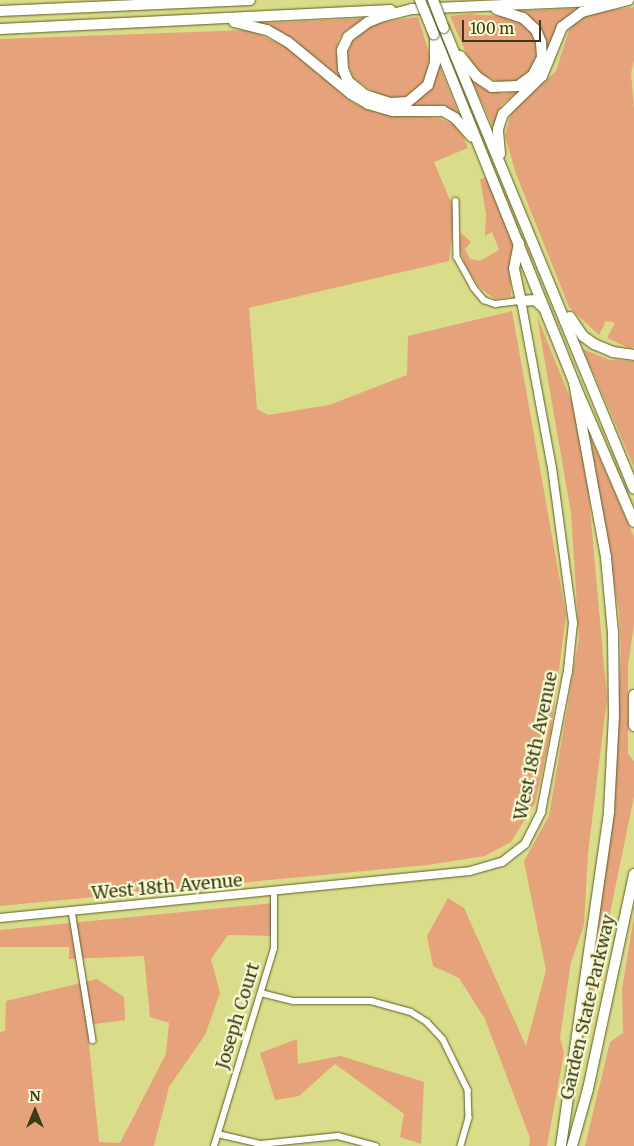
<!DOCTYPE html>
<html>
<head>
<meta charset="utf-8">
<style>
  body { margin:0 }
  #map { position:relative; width:634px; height:1146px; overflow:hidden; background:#d9dd89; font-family:Merriweather,serif }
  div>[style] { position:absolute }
  .green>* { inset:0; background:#e5a27b }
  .roads { filter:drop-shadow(0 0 1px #5c5d1d) drop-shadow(0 0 1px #5c5d1d) }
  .street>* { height:5.5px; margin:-2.75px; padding:0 2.75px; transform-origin:2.75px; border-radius:2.75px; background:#fff }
  .secondary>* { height:8px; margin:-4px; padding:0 4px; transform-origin:4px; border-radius:4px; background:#fff }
  .highway>* { height:10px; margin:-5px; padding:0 5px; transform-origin:5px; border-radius:5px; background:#fff }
  .bridges { filter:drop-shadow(0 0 1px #5c5d1d) drop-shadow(0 0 1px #5c5d1d) }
  .highway-bridge>* { height:10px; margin:-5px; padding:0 5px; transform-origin:5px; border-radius:5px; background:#fff }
  span { translate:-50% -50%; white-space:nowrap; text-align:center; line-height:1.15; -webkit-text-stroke:4.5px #f8fbd2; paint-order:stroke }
  .street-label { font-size:18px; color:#3a3b18 }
  .north { position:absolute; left:10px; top:1086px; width:50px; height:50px; -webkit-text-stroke:4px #f8fbd2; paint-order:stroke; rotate:0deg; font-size:14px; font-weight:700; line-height:20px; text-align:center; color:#3a3b18 }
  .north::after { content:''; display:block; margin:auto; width:18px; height:22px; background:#3a3b18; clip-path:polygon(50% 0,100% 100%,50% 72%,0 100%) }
  .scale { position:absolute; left:462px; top:20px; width:79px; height:22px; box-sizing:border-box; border:2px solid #3a3b18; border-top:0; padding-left:6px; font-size:15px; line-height:18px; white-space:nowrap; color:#3a3b18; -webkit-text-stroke:4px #f8fbd2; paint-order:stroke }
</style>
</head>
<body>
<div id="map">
  <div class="green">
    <div style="clip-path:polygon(634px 7px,634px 60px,631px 73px,634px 109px,634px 347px,629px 348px,607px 338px,615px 323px,606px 321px,599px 335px,569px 307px,516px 174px,505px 136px,511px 113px,556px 71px,569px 30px,578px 15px)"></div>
    <div style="clip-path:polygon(583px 8px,574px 13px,546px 57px,521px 11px)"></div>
    <div style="clip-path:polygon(468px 14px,512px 17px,526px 23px,536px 36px,538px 54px,531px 72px,515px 83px,497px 81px,481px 74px,469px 60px,450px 16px)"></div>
    <div style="clip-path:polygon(418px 17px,430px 56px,425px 82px,407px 97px,394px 99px,380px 96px,353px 78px,346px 57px,356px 32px,366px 24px)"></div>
    <div style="clip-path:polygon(371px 18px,347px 29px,339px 39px,336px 53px,345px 81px,306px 51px,261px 23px)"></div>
    <div style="clip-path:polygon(249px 30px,287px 47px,355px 104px,384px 114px,439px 118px,459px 127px,468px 148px,434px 162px,455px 212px,449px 261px,249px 308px,257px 409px,268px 415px,329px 405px,407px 375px,408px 336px,512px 311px,566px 615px,551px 732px,535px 803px,511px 842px,485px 856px,427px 865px,0 906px,0 39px)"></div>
    <div style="clip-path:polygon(439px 65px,460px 117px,442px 105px,405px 106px,424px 95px,434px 84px)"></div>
    <div style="clip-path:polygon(472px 81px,503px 94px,522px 89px,501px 105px,494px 129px)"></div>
    <div style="clip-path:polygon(486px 178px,516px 247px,510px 259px,511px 297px,495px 299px,479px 287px,465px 265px,459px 248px,461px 233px,471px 242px,465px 249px,470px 259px,480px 261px,499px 250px,492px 232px,485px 236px,486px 214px,480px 179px)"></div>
    <div style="clip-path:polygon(537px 316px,583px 430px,607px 699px,588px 853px,584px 925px,571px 962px,560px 1038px,564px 1053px,547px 1146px,529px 1146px,530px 1138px,485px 1019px,459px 978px,433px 966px,427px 936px,448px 898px,464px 908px,526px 1046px,546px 970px,524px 861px,549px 816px,579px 638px,571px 513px)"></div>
    <div style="clip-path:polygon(583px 349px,609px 360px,634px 361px,634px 467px)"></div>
    <div style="clip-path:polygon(590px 436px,634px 537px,634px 624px,628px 667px,628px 754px,634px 761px,634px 796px,580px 1060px,617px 737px,621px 652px,619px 613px)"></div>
    <div style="clip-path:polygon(273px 903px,275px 936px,228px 935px,211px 959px,220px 993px,205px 1035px,169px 1087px,154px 1146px,0 1146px,0 1032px,5px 1031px,6px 1001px,97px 979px,124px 997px,125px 1020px,87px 1025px,99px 1142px,120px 1143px,166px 1054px,169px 1023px,150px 1017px,144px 956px,69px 959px,69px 947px,0 947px,0 930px)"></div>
    <div style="clip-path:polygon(634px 916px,634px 1146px,585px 1146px,610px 1042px,623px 1033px,622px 989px)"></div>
    <div style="clip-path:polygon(297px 1039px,298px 1064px,341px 1056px,424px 1082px,421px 1144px,400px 1137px,404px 1114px,335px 1064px,299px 1096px,275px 1100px,260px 1053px)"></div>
  </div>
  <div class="roads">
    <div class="street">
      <div style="left:456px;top:201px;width:56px;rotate:89deg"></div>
      <div style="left:457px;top:257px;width:35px;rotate:61deg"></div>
      <div style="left:474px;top:288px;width:16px;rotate:50deg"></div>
      <div style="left:484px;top:300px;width:12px;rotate:20deg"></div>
      <div style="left:495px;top:304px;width:26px;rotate:-7deg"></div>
      <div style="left:72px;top:911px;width:131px;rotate:80.8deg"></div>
      <div style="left:261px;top:993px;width:34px;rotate:14deg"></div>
      <div style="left:294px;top:1001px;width:77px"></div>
      <div style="left:371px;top:1001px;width:41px;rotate:15.4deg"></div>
      <div style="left:411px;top:1012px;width:19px;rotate:32deg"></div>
      <div style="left:427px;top:1022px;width:23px;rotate:47deg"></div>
      <div style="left:443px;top:1039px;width:57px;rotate:63.9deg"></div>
      <div style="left:468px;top:1090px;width:28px;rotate:88deg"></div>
      <div style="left:469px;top:1118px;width:29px;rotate:106deg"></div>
      <div style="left:218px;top:1134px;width:44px;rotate:13.1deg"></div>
      <div style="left:261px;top:1144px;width:77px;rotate:-5.9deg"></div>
      <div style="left:338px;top:1136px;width:39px;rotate:15deg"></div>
      <div style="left:214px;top:1146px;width:206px;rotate:-73.1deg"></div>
      <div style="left:274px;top:949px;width:57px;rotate:-90deg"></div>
    </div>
    <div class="secondary">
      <div style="left:0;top:918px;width:472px;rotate:-5.7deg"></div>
      <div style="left:470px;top:871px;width:33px;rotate:-16deg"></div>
      <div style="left:502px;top:862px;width:29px;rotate:-38deg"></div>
      <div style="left:525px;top:844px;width:36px;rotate:-63deg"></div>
      <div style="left:541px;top:812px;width:144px;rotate:-79.2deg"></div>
      <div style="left:568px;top:671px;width:48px;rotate:-84.1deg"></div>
      <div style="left:573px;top:623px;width:156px;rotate:-97.7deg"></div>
      <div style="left:552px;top:468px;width:170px;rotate:-100.5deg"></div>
    </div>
    <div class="highway">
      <div style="left:0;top:11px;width:250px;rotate:-2.5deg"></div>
      <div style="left:234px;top:22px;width:34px;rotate:14deg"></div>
      <div style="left:267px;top:30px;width:24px;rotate:30deg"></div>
      <div style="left:288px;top:42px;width:82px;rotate:39.5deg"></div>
      <div style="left:351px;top:94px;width:20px;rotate:30deg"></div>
      <div style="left:368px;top:104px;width:26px;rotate:16deg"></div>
      <div style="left:393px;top:111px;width:50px"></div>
      <div style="left:443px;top:111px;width:14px;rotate:30deg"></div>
      <div style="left:455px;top:118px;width:25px;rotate:48deg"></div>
      <div style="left:444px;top:28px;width:498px;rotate:67.6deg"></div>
      <div style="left:0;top:29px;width:391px;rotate:-2.8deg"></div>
      <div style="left:434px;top:34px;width:376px;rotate:68.1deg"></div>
      <div style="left:574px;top:383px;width:151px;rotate:66.7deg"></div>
      <div style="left:435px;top:41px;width:22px;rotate:90deg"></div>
      <div style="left:435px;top:63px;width:23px;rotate:108deg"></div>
      <div style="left:428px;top:85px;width:26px;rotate:140deg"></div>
      <div style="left:408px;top:102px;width:18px;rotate:177deg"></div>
      <div style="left:390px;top:103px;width:26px;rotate:-162deg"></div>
      <div style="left:365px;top:95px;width:22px;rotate:-141deg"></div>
      <div style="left:348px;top:81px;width:13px;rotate:-113deg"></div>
      <div style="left:343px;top:69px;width:19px;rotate:-93deg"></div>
      <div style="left:342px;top:50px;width:14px;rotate:-65deg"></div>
      <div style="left:348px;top:37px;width:25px;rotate:-37deg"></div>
      <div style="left:368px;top:22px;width:17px;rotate:-21deg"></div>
      <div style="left:384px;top:16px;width:29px;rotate:-14deg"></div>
      <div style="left:412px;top:9px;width:207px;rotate:-2.5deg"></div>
      <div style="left:460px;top:56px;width:27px;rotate:51deg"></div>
      <div style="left:477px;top:77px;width:18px;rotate:34deg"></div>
      <div style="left:492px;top:87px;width:26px;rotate:-2deg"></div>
      <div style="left:518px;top:86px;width:19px;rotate:-36deg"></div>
      <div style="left:533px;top:75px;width:20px;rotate:-63deg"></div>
      <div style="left:542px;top:57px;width:15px;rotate:-94deg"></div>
      <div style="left:541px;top:42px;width:13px;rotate:-113deg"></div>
      <div style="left:536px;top:30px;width:18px;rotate:-137deg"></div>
      <div style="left:523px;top:18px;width:28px;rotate:-162deg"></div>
      <div style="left:500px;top:154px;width:25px;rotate:-95deg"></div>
      <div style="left:498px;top:129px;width:16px;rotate:-72deg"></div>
      <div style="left:503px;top:114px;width:54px;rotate:-44.3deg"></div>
      <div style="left:542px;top:76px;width:53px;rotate:-67.8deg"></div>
      <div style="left:562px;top:27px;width:25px;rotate:-37deg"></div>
      <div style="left:582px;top:12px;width:48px;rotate:-14.6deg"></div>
      <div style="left:519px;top:243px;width:26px;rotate:101deg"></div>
      <div style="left:514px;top:269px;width:33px;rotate:78deg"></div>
      <div style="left:521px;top:301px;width:14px;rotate:-4deg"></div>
      <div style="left:535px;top:300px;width:12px;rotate:42deg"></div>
      <div style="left:570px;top:317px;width:23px;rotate:56deg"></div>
      <div style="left:583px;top:336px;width:14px;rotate:36deg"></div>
      <div style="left:594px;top:344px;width:21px;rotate:23deg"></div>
      <div style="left:613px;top:352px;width:21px;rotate:8deg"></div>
      <div style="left:634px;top:695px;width:31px;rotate:90deg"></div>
      <div style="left:561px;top:1146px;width:338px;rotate:-81.8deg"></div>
      <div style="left:609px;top:811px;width:95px;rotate:-87deg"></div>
      <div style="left:614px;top:716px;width:83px;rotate:-90.7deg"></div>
      <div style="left:613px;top:633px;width:76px;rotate:-95.3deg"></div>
      <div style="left:606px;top:557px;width:177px;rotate:-100.4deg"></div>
      <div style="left:572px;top:1146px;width:59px;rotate:-74.3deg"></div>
      <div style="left:588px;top:1089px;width:220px;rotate:-77.9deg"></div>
    </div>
  </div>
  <div class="bridges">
    <div class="highway-bridge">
      <div style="left:420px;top:0;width:37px;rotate:68deg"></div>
      <div style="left:433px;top:0;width:30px;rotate:69deg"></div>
    </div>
  </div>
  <div class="street-label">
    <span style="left:536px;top:746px;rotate:-78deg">West 18th Avenue</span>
    <span style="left:167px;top:887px;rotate:-5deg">West 18th Avenue</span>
    <span style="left:588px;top:1007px;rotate:-77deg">Garden State Parkway</span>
    <span style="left:238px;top:1016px;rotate:-73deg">Joseph Court</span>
  </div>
  <div class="north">N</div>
  <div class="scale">100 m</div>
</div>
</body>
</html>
